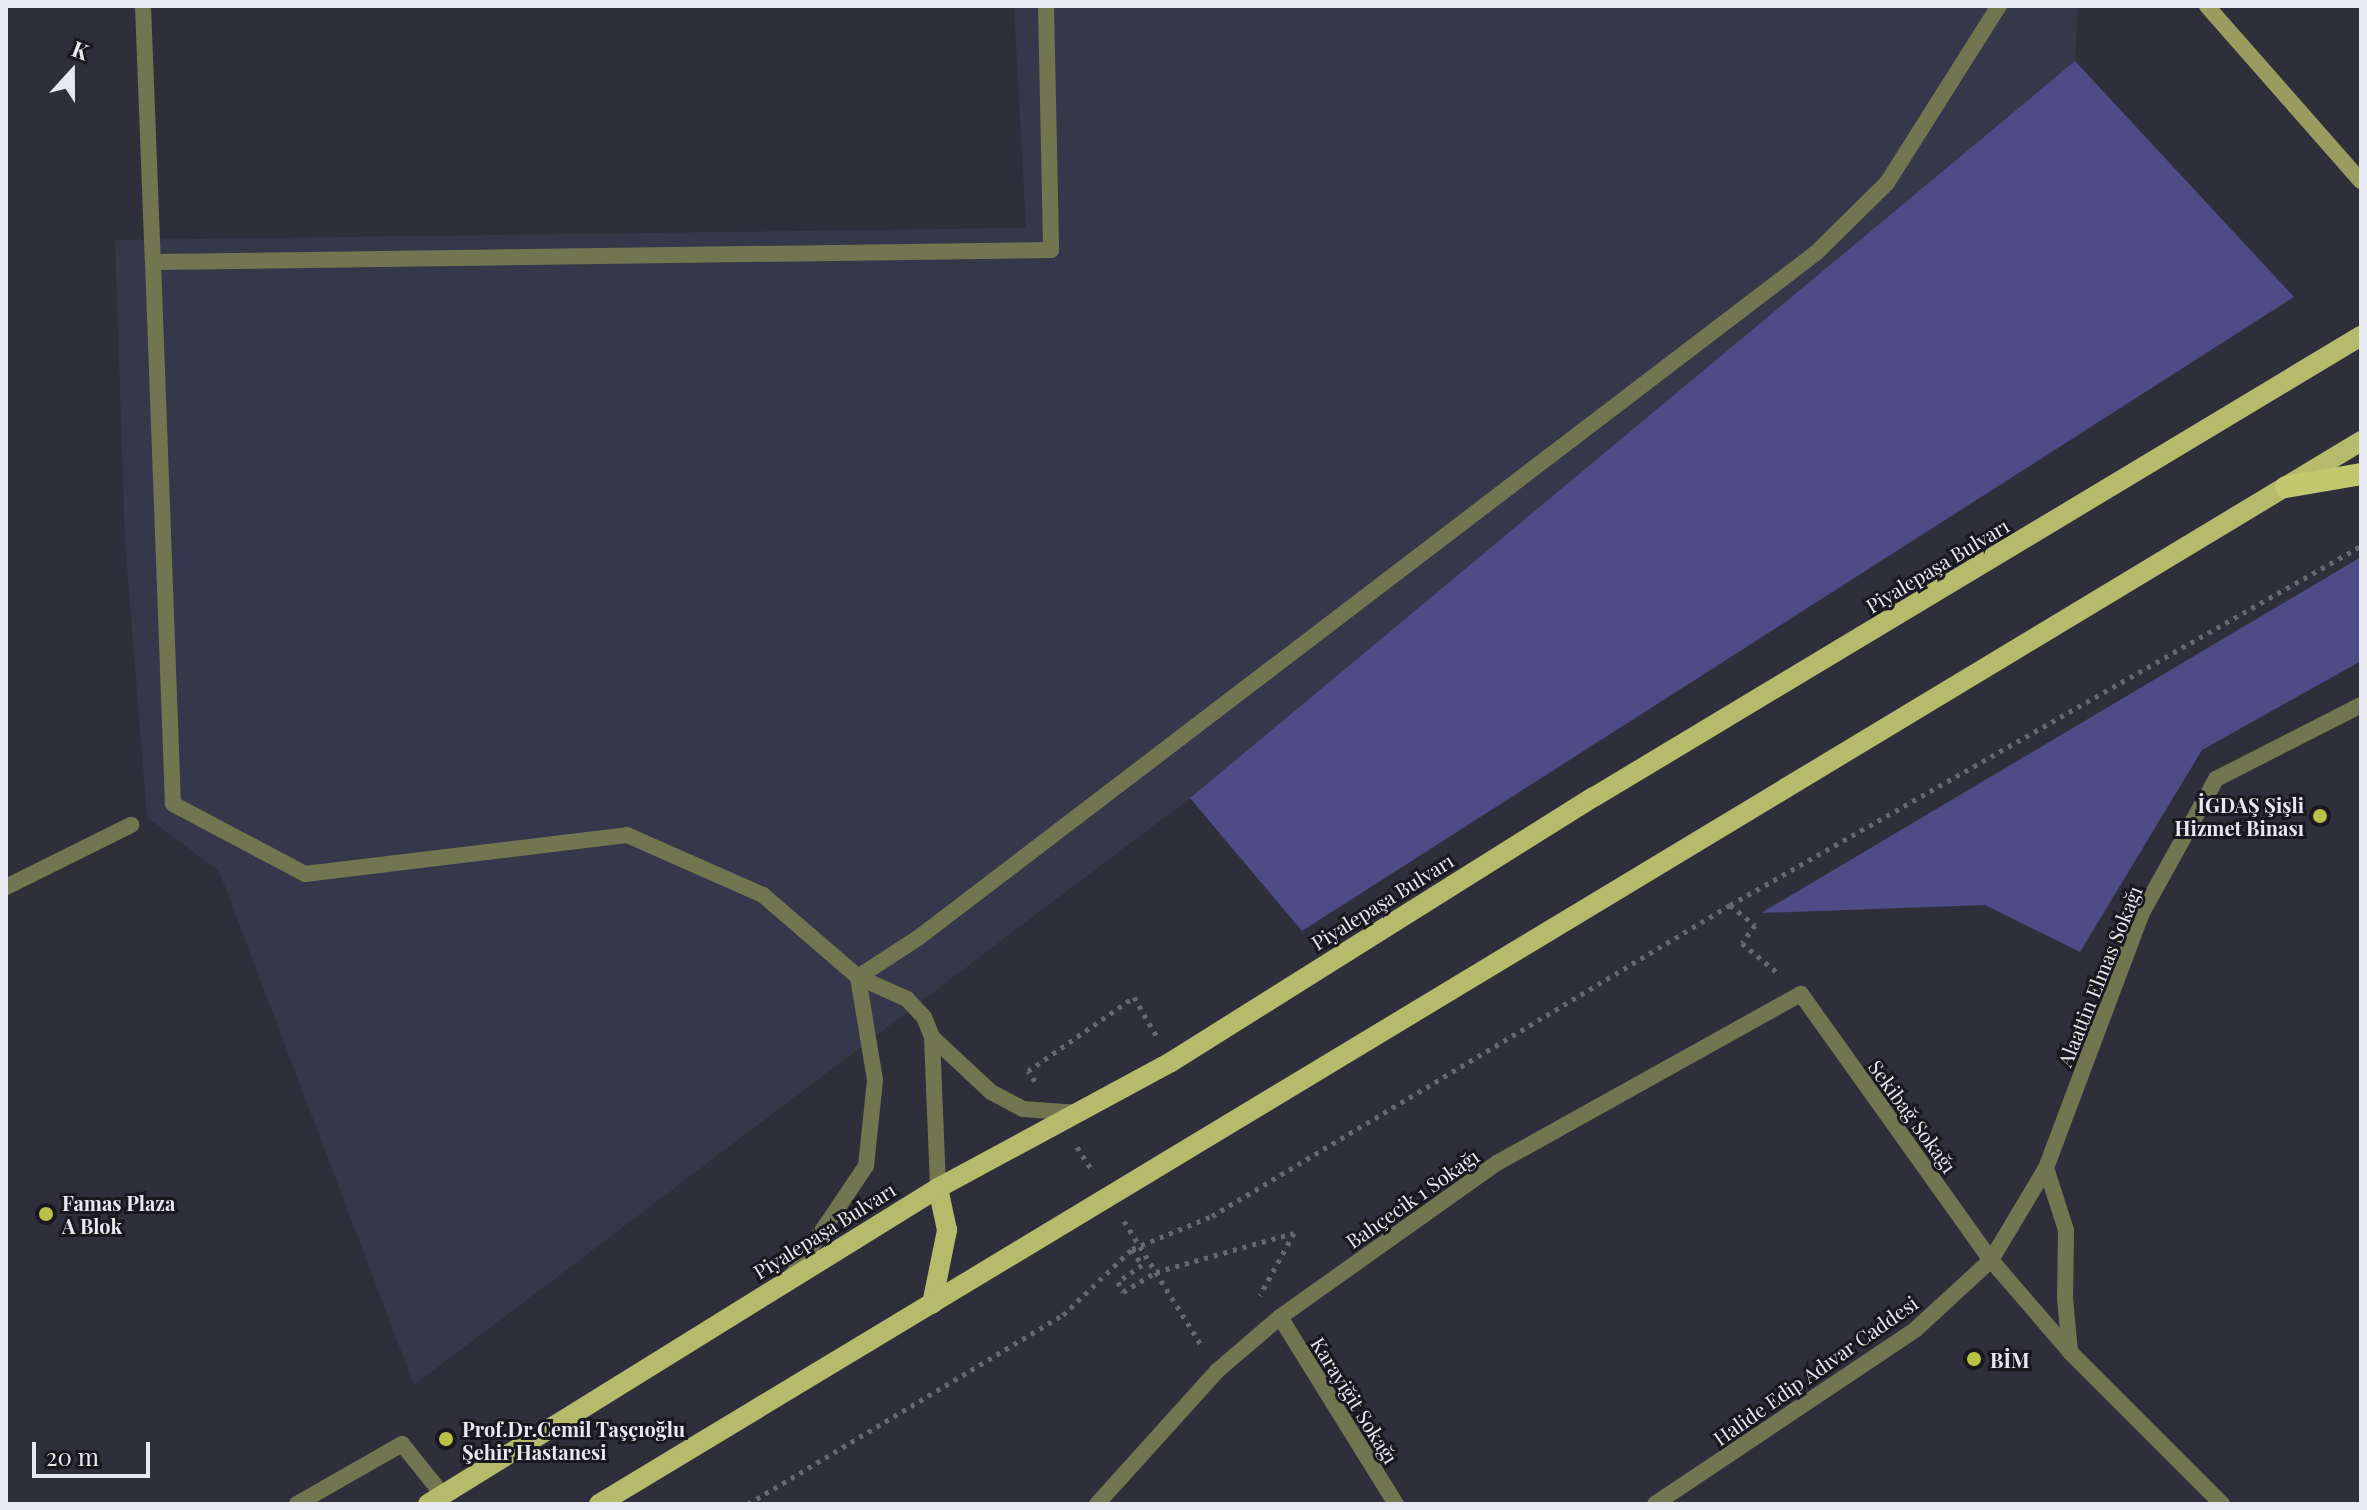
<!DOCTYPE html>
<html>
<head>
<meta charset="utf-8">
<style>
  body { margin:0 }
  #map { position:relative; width:2367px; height:1510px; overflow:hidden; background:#2f2f3c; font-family:"Playfair Display",serif }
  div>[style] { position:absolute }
  .built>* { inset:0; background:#36374a }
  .green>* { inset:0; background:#4d4c86 }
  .path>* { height:5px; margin-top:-2.5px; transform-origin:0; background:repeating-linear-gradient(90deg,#676773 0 4px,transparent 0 10px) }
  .service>* { height:16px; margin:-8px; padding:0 8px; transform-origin:8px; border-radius:8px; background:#727650 }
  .minor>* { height:16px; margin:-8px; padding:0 8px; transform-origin:8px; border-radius:8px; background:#727650 }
  .tertiary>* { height:16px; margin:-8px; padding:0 8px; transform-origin:8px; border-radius:8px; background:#727650 }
  .secondary>* { height:16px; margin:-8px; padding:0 8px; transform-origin:8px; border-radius:8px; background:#989d5f }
  .primary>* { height:20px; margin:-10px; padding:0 10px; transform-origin:10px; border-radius:10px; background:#b4bb6a }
  .trunk>* { height:22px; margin:-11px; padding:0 11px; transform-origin:11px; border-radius:11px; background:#c1c86f }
  .dots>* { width:22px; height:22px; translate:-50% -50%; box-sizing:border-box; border:4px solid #18181e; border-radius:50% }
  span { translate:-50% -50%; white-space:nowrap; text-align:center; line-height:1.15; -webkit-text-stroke:6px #18181e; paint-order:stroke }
  .street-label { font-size:20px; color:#e8e8f1 }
  .poi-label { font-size:20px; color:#e8e8f1; font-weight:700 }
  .right { translate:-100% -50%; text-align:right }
  .left { translate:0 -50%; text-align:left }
  .frame { position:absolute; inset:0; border:8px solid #e8e8f1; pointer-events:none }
  .north { position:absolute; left:32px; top:32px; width:80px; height:80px; -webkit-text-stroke:6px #18181e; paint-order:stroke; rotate:21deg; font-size:22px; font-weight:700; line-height:32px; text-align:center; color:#e8e8f1 }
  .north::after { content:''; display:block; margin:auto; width:28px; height:36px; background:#e8e8f1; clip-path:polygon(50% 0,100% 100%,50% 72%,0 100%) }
  .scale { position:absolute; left:32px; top:1442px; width:118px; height:36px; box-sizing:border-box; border:4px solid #e8e8f1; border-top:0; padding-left:10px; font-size:24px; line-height:28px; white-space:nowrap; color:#e8e8f1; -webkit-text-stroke:6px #18181e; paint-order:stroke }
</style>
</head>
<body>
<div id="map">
  <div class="built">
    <div style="clip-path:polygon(1014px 6px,2078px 6px,2075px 61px,1190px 798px,414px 1385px,219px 871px,147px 817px,125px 541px,115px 240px,1026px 228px)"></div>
  </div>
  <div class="green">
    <div style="clip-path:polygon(2075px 61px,2294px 297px,1302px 931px,1190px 798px)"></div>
    <div style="clip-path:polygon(2361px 557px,2361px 661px,2202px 750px,2080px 952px,1985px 905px,1761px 913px)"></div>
  </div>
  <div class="path">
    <div style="left:1730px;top:905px;width:32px;rotate:39deg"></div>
    <div style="left:1755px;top:925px;width:22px;rotate:126deg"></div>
    <div style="left:1742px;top:943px;width:50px;rotate:40.1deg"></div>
    <div style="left:1035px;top:1081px;width:12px;rotate:-125deg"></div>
    <div style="left:1028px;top:1071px;width:129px;rotate:-34.9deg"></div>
    <div style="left:1134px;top:997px;width:46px;rotate:60.1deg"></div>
    <div style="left:1077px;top:1147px;width:30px;rotate:57deg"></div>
    <div style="left:1124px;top:1221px;width:150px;rotate:58.1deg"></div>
    <div style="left:1132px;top:1249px;width:19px;rotate:58deg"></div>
    <div style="left:1142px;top:1265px;width:29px;rotate:145deg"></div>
    <div style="left:1118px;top:1282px;width:11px;rotate:63deg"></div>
    <div style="left:1123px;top:1292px;width:39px;rotate:-31deg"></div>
    <div style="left:1156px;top:1272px;width:143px;rotate:-15.8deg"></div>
    <div style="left:1294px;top:1233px;width:71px;rotate:118.7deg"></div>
    <div style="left:748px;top:1504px;width:367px;rotate:-31deg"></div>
    <div style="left:1063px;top:1315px;width:95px;rotate:-43.7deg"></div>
    <div style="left:1132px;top:1249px;width:87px;rotate:-22.4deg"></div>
    <div style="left:1212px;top:1216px;width:604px;rotate:-30.98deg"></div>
    <div style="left:1730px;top:905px;width:726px;rotate:-29.64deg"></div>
  </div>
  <div class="service">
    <div style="left:143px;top:6px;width:256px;rotate:87.8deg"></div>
    <div style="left:1046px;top:6px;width:244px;rotate:88.8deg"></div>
    <div style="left:1051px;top:250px;width:898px;rotate:179.23deg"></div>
    <div style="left:153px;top:262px;width:542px;rotate:87.89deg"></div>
    <div style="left:173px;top:804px;width:149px;rotate:27.9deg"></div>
    <div style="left:305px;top:874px;width:324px;rotate:-6.9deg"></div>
    <div style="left:627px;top:835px;width:149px;rotate:23.8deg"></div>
    <div style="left:763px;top:895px;width:125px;rotate:40.8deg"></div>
    <div style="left:858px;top:977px;width:72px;rotate:-33deg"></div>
    <div style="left:918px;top:938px;width:1129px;rotate:-37.34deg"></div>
    <div style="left:1816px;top:253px;width:100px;rotate:-44.6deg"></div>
    <div style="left:1887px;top:183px;width:209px;rotate:-57.7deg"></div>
    <div style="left:858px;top:977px;width:54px;rotate:24.2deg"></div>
    <div style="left:907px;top:999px;width:25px;rotate:47deg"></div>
    <div style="left:924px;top:1017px;width:22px;rotate:68deg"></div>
    <div style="left:932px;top:1037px;width:151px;rotate:87.7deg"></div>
    <div style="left:932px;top:1037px;width:81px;rotate:43deg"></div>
    <div style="left:991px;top:1092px;width:36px;rotate:28deg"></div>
    <div style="left:1023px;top:1109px;width:56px;rotate:4.1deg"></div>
    <div style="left:791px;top:1277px;width:134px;rotate:-56deg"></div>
    <div style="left:866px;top:1166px;width:86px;rotate:-84deg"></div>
    <div style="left:875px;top:1080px;width:104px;rotate:-99.4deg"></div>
    <div style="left:297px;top:1504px;width:121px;rotate:-29.7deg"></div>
    <div style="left:402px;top:1444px;width:65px;rotate:51.2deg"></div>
  </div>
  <div class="minor">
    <div style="left:6px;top:887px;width:140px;rotate:-26.4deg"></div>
    <div style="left:2046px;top:1168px;width:65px;rotate:72.1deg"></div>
    <div style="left:2066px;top:1230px;width:68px;rotate:90.8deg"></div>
    <div style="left:2065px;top:1298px;width:54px;rotate:84.7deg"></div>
    <div style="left:1280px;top:1317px;width:220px;rotate:58.2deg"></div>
    <div style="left:1097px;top:1504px;width:179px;rotate:-47.9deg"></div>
    <div style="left:1217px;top:1371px;width:83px;rotate:-40.6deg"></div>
    <div style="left:1280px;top:1317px;width:266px;rotate:-35.4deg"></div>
    <div style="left:1497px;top:1163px;width:348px;rotate:-29.1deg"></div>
    <div style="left:1801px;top:994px;width:327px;rotate:54.5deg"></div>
    <div style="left:1991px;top:1260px;width:121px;rotate:49.3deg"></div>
    <div style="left:2070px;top:1352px;width:215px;rotate:45deg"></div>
  </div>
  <div class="tertiary">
    <div style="left:1655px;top:1504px;width:314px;rotate:-33.8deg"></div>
    <div style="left:1916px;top:1329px;width:102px;rotate:-42.6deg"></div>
    <div style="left:1991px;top:1260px;width:107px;rotate:-59.1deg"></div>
    <div style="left:2046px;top:1168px;width:272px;rotate:-69.4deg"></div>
    <div style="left:2142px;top:913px;width:153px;rotate:-61.1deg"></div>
    <div style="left:2216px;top:779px;width:163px;rotate:-27deg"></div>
  </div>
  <div class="secondary">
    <div style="left:2207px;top:6px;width:233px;rotate:48.7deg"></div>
  </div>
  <div class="primary">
    <div style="left:932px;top:1304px;width:76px;rotate:-78.5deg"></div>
    <div style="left:947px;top:1230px;width:43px;rotate:-102.1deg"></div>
    <div style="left:428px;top:1504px;width:600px;rotate:-31.78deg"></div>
    <div style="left:938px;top:1188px;width:265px;rotate:-28.4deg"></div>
    <div style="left:1171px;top:1062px;width:499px;rotate:-32.1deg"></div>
    <div style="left:1594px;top:797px;width:895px;rotate:-31.01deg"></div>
    <div style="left:599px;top:1504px;width:2058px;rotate:-31.1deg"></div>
  </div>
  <div class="trunk">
    <div style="left:2286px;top:487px;width:76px;rotate:-9.8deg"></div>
  </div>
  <div class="dots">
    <div style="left:2320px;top:816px;background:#b9c046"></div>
    <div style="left:46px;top:1214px;background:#b9c046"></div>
    <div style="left:1974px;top:1359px;background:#b9c046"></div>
    <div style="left:446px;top:1439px;background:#b9c046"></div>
  </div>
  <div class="street-label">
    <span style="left:1937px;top:565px;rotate:-31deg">Piyalepaşa Bulvarı</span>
    <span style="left:1382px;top:901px;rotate:-32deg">Piyalepaşa Bulvarı</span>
    <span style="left:2099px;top:976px;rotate:-68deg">Alaattin Elmas Sokağı</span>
    <span style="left:1913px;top:1116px;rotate:54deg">Sekibağ Sokağı</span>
    <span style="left:1412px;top:1198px;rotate:-35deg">Bahçecik 1 Sokağı</span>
    <span style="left:824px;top:1230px;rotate:-32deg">Piyalepaşa Bulvarı</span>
    <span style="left:1815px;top:1370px;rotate:-35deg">Halide Edip Adıvar Caddesi</span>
    <span style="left:1355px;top:1400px;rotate:58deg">Karayiğit Sokağı</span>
  </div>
  <div class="poi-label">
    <span class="right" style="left:2304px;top:816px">İGDAŞ Şişli<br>Hizmet Binası</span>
    <span class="left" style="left:62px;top:1214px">Famas Plaza<br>A Blok</span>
    <span class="left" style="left:1990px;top:1359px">BİM</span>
    <span class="left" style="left:462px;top:1440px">Prof.Dr.Cemil Taşçıoğlu<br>Şehir Hastanesi</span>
  </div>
  <div class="frame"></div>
  <div class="north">K</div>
  <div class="scale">20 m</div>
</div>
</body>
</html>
